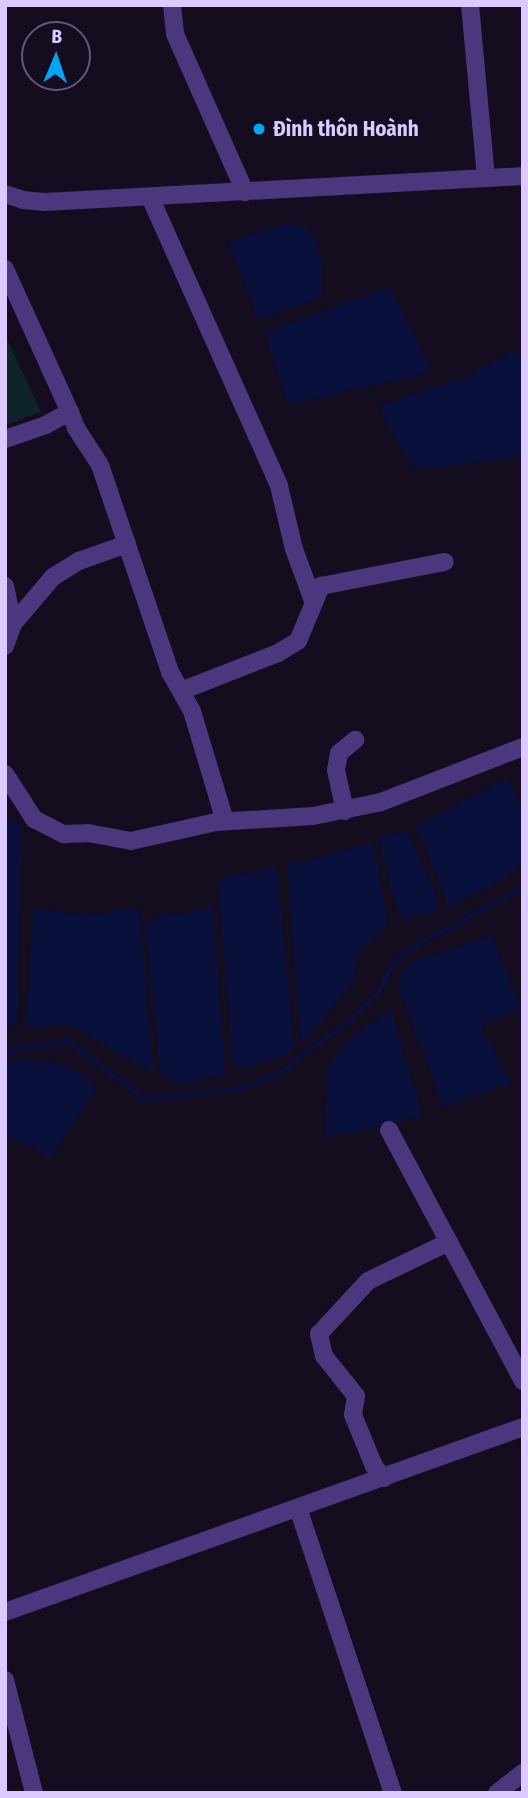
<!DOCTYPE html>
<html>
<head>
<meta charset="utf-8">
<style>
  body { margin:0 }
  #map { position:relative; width:528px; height:1798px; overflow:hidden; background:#140c1f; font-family:"Fira Sans Condensed",sans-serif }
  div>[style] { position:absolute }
  .green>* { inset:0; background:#0f2429 }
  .water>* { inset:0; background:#09103b }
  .stream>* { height:5px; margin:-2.5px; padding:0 2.5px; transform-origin:2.5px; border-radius:2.5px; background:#09103b }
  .minor>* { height:18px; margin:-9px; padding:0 9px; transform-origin:9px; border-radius:9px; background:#4a377e }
  .dots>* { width:19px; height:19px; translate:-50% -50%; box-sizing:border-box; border:4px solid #140c1f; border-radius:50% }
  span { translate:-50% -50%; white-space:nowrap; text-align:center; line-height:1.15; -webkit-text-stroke:5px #140c1f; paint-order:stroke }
  .poi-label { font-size:21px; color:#dccaff; font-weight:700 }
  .left { translate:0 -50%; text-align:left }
  .frame { position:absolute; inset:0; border:7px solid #dccaff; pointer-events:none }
  .north { position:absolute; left:21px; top:21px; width:70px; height:70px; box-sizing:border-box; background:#140c1f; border:2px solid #645879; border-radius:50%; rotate:2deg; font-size:19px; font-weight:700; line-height:28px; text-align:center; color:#dccaff }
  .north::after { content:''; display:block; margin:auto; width:24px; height:32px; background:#00a5f4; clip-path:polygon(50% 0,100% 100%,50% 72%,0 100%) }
</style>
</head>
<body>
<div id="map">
  <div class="green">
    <div style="clip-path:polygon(5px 335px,41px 412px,5px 425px)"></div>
  </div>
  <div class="water">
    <div style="clip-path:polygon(290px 222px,308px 229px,317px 244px,322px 267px,322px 298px,258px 320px,229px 241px)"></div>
    <div style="clip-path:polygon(390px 287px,432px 372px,288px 405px,265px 331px)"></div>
    <div style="clip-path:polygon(511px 352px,521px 353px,523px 358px,523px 456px,422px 470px,412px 466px,379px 409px,383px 403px,468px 376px)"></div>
    <div style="clip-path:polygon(508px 778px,523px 810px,523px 863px,494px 885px,449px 907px,416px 826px)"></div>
    <div style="clip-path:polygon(5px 816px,22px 827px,17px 1024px,5px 1028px)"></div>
    <div style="clip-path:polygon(407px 830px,437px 897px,439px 910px,404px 920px,395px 901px,379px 839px)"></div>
    <div style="clip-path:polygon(373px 843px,388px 924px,361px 950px,351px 986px,301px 1045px,287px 865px)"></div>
    <div style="clip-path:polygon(277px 867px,294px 1047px,287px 1054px,271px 1061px,234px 1069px,218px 883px,222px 877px)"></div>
    <div style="clip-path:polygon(33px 908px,84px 915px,139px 908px,154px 1074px,76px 1028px,63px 1025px,26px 1028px)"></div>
    <div style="clip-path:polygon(213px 908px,225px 1075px,180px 1085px,161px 1076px,145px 925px,160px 916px)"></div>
    <div style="clip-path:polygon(491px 935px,521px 1009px,481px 1026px,511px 1084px,444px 1107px,400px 992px,400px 980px,404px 968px,415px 961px)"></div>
    <div style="clip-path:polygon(390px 1008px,423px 1116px,325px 1139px,328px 1066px,349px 1041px)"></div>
    <div style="clip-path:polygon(5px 1060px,45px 1061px,65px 1065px,85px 1077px,96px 1089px,50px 1159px,34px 1148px,5px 1136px)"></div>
  </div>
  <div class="stream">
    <div style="left:5px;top:1051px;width:65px;rotate:-8.9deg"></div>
    <div style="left:69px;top:1041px;width:94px;rotate:38.1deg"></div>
    <div style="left:143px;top:1099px;width:100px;rotate:-6.3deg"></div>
    <div style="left:242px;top:1088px;width:39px;rotate:-23deg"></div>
    <div style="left:278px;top:1073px;width:89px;rotate:-36.4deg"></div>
    <div style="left:350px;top:1020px;width:41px;rotate:-45deg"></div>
    <div style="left:379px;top:991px;width:30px;rotate:-63deg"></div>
    <div style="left:393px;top:964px;width:23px;rotate:-43deg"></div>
    <div style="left:410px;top:948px;width:128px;rotate:-28.4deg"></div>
  </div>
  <div class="minor">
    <div style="left:172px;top:5px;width:29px;rotate:84deg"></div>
    <div style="left:175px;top:34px;width:173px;rotate:66.1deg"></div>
    <div style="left:470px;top:5px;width:174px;rotate:84.7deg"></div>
    <div style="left:5px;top:194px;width:19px;rotate:18deg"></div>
    <div style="left:23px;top:200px;width:22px;rotate:5deg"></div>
    <div style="left:45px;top:202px;width:479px;rotate:-3.1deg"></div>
    <div style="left:150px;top:197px;width:316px;rotate:65.9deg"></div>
    <div style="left:279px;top:486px;width:65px;rotate:76.6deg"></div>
    <div style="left:294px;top:549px;width:55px;rotate:69.9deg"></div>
    <div style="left:5px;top:269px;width:157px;rotate:65.6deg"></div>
    <div style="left:70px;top:412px;width:27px;rotate:152deg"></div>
    <div style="left:46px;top:425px;width:43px;rotate:161.1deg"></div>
    <div style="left:70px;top:412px;width:17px;rotate:69deg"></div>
    <div style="left:76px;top:428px;width:44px;rotate:57deg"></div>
    <div style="left:100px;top:465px;width:219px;rotate:71.3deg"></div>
    <div style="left:170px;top:672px;width:45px;rotate:60.6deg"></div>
    <div style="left:192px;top:711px;width:115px;rotate:73.3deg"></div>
    <div style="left:5px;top:586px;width:39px;rotate:78deg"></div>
    <div style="left:5px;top:646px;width:23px;rotate:-70deg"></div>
    <div style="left:13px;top:624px;width:62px;rotate:-49.6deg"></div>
    <div style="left:53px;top:577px;width:31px;rotate:-32deg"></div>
    <div style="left:79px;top:561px;width:51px;rotate:-19.5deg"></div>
    <div style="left:181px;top:691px;width:104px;rotate:-21.4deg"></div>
    <div style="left:278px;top:653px;width:23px;rotate:-31deg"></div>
    <div style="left:298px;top:641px;width:60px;rotate:-67.3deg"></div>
    <div style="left:321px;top:586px;width:126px;rotate:-11deg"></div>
    <div style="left:5px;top:774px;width:54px;rotate:57.2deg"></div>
    <div style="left:34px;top:819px;width:34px;rotate:27deg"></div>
    <div style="left:64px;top:834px;width:24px;rotate:-2deg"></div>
    <div style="left:88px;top:833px;width:44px;rotate:10.5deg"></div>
    <div style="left:131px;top:841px;width:87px;rotate:-12.6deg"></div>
    <div style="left:216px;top:822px;width:97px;rotate:-3.5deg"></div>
    <div style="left:313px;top:816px;width:69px;rotate:-11.6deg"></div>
    <div style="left:381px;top:802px;width:152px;rotate:-21.2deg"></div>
    <div style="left:345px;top:811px;width:42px;rotate:-102.4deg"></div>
    <div style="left:336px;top:770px;width:17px;rotate:-80deg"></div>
    <div style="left:339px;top:753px;width:21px;rotate:-39deg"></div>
    <div style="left:389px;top:1130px;width:285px;rotate:61.9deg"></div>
    <div style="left:384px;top:1478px;width:16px;rotate:-130deg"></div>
    <div style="left:374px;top:1466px;width:55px;rotate:-112.4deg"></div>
    <div style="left:353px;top:1415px;width:19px;rotate:-81deg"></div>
    <div style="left:356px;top:1396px;width:51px;rotate:-128.7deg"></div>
    <div style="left:324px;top:1356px;width:23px;rotate:-103deg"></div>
    <div style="left:319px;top:1334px;width:72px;rotate:-47.2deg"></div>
    <div style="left:368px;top:1281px;width:90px;rotate:-25.7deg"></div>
    <div style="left:298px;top:1508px;width:300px;rotate:71.6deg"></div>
    <div style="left:5px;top:1612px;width:550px;rotate:-19.65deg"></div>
    <div style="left:5px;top:1680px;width:117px;rotate:75.6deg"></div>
    <div style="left:497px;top:1793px;width:33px;rotate:-38deg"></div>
  </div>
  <div class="dots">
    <div style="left:259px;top:129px;background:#00a5f4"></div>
  </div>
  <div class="poi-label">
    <span class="left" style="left:273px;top:129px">Đình thôn Hoành</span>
  </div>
  <div class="frame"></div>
  <div class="north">B</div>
</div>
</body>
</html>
